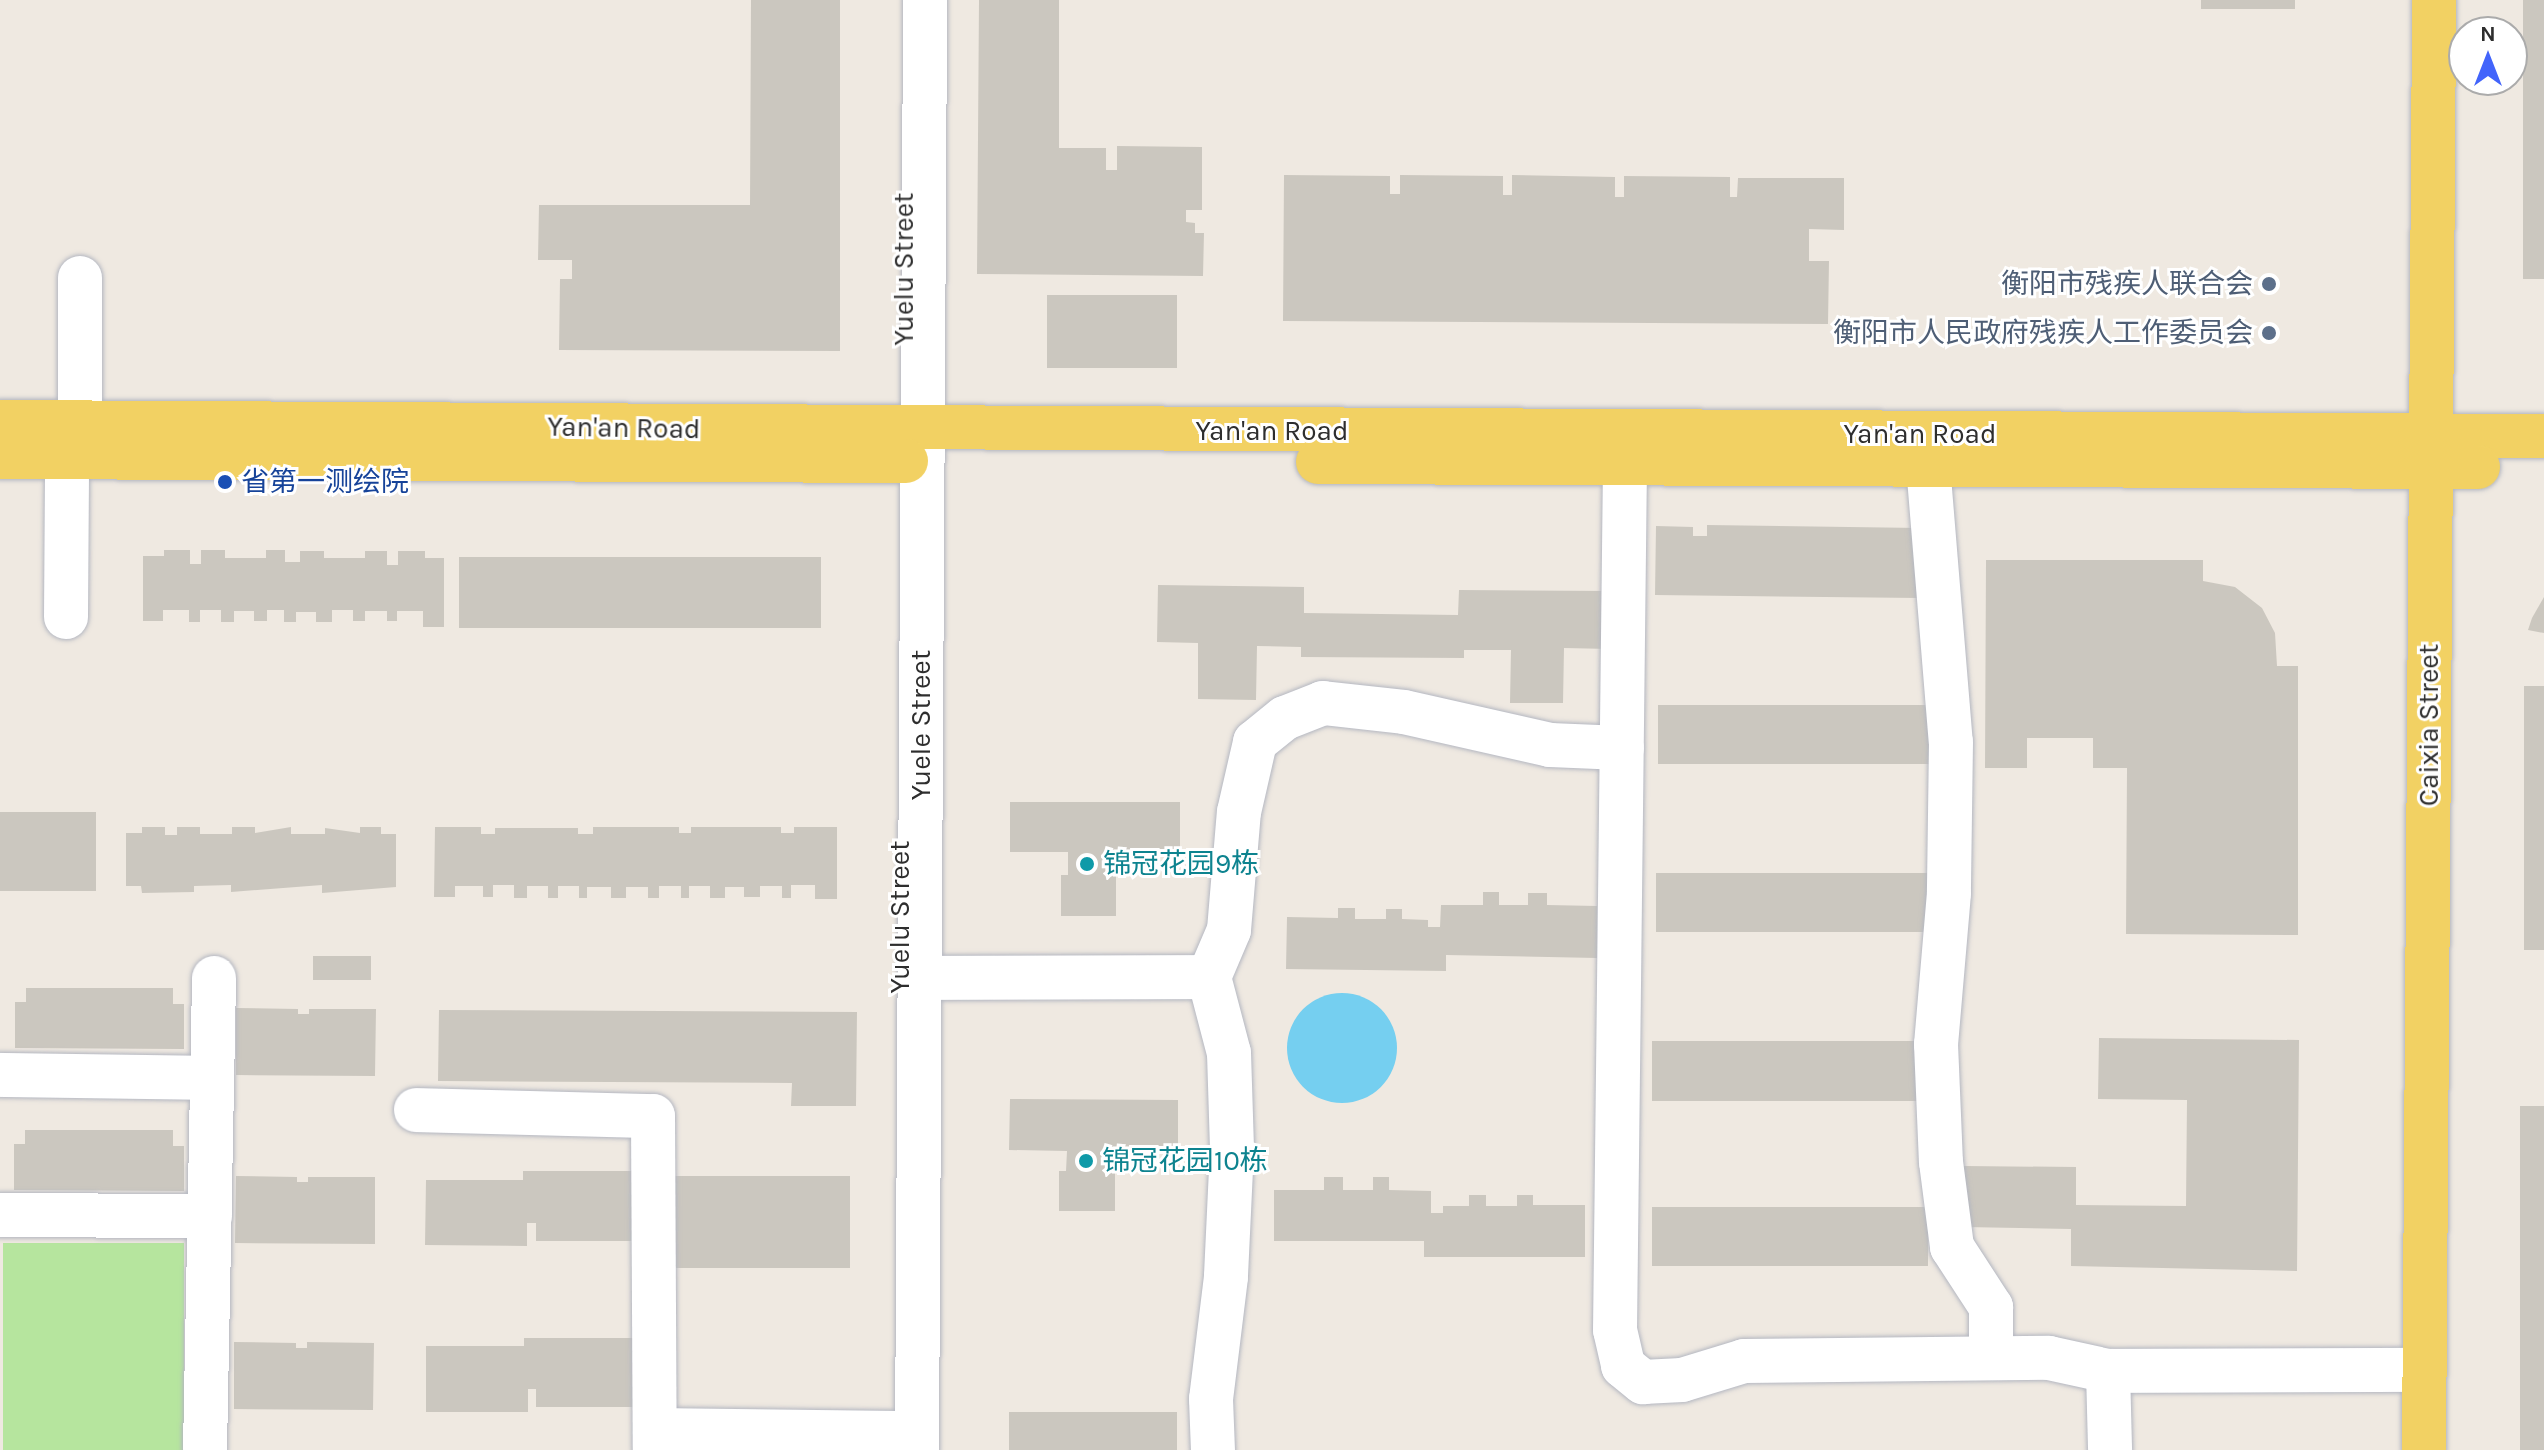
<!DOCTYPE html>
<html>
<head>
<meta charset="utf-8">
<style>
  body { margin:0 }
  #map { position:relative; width:2544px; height:1450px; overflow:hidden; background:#efe9e1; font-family:Karla,"Noto Sans SC",sans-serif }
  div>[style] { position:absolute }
  .green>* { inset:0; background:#b6e59e; transform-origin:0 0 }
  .water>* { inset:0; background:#75cff0 }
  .round { border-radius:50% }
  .building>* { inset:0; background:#cbc7bf; transform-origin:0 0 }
  .roads { filter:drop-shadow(0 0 2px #b4b7c1) drop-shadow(0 0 2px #b4b7c1) }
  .minor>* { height:44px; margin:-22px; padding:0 22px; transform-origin:22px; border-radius:22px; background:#fff }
  .major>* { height:44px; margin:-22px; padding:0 22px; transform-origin:22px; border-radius:22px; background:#f2d163 }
  .dots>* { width:22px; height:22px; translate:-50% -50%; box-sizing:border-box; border:4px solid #fff; border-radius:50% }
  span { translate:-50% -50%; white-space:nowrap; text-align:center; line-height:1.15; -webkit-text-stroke:6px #fff; paint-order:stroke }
  .street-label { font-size:28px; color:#2e2e2e }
  .service-label { font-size:28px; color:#4e5e75 }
  .right { translate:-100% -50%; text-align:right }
  .transit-label { font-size:28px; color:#164399 }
  .left { translate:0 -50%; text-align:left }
  .culture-label { font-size:28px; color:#0d838f }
  .north { position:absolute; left:2448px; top:16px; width:80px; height:80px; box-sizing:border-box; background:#fff; border:2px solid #ababab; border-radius:50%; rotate:0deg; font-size:22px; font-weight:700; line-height:32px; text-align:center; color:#2e2e2e }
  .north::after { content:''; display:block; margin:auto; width:28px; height:36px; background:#4264fb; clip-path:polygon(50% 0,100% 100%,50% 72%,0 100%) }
</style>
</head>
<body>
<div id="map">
  <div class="green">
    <div style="left:3px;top:1243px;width:181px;height:207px"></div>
  </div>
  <div class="water">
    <div class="round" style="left:1287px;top:993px;width:110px;height:110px"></div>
  </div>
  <div class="building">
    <div style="clip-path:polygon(751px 0,840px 0,840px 351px,559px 350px,560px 279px,572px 279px,572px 260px,538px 260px,539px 205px,750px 205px)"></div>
    <div style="clip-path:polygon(979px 0,1059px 0,1059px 148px,1106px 148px,1106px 170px,1117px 170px,1117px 146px,1202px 147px,1202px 210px,1186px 210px,1186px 222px,1195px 223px,1195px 233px,1204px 233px,1203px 276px,977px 274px)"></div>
    <div style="left:2201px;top:0;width:94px;height:9px"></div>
    <div style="left:2523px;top:0;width:21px;height:279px"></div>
    <div style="clip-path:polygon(1284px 175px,1390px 176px,1390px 194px,1400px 194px,1400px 175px,1503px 176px,1503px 195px,1512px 195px,1512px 175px,1615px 177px,1615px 197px,1624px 197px,1624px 176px,1730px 177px,1730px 197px,1737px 197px,1738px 178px,1844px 178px,1844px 230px,1809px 229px,1809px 261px,1829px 261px,1828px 324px,1283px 321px)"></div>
    <div style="left:1177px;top:295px;width:73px;height:130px;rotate:90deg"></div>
    <div style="clip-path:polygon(1707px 525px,1920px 528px,1919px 598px,1655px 595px,1656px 526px,1693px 527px,1693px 536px,1707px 536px)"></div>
    <div style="clip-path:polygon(164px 550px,190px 550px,190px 564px,201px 564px,201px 550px,225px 550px,225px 558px,266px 558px,266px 550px,285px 550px,285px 562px,300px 562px,300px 551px,324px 551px,324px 558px,365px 558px,365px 551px,387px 551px,387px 565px,398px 565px,398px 551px,425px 551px,425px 558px,444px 558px,444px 627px,423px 627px,423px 611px,397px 611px,397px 621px,387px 621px,387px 611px,365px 611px,365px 621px,353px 621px,353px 610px,332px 610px,332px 622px,316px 622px,316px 612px,296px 612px,296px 622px,284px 622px,284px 610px,267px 610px,267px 621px,254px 621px,254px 611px,234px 611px,234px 622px,221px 622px,221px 610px,200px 610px,200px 622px,189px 622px,189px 610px,163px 610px,163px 621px,143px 621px,143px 556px,164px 556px)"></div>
    <div style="left:459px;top:557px;width:362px;height:71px"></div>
    <div style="clip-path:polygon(1986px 560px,2203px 560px,2203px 581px,2235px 587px,2262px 608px,2275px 633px,2277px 666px,2298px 666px,2298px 935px,2126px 934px,2127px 768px,2093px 768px,2093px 738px,2027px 738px,2027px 768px,1985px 768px)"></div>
    <div style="clip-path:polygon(1158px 585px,1304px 587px,1304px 613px,1458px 615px,1459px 590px,1611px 591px,1610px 649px,1564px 648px,1563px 703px,1510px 703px,1511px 650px,1464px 650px,1464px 658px,1301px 657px,1301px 647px,1257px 646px,1256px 700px,1198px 699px,1198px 643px,1157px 642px)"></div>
    <div style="clip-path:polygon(2544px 597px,2544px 633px,2528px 630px,2532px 618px)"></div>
    <div style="left:2544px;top:686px;width:264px;height:20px;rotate:90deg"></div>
    <div style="left:1658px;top:705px;width:276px;height:59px"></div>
    <div style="clip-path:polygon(1010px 802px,1180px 802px,1180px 852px,1105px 852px,1105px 875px,1116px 875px,1116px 916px,1061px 916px,1061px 875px,1068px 875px,1068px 852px,1010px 852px)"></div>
    <div style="left:96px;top:812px;width:79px;height:96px;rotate:90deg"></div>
    <div style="clip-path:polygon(142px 827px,165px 827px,165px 835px,177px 835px,177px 827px,200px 827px,200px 834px,232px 834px,232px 827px,255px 827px,255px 833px,291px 827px,291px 834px,325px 834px,325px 828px,360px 833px,360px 827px,381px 827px,381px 834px,396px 834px,396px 887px,322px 893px,322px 885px,231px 892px,231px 885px,194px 886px,194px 892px,142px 893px,141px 886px,126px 886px,126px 833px,142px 833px)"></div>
    <div style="clip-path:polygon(435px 827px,481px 827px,481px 834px,495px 834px,495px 828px,578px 828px,578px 834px,593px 834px,593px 827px,679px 827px,679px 833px,691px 833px,691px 827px,781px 827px,781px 833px,794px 833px,794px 827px,837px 827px,837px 899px,815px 899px,815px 885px,791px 885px,791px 898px,782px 898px,782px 886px,760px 886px,760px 897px,744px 897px,744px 887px,725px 887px,725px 898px,710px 898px,710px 886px,689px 886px,689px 898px,681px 898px,681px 886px,659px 886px,659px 898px,648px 898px,648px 887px,626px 887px,626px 898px,611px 898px,611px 887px,587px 887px,587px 898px,579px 898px,579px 886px,558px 886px,558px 898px,548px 898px,548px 886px,527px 886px,527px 898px,514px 898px,514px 885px,493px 885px,493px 897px,483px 897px,483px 886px,455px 886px,455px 897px,434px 897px)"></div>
    <div style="left:1656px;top:873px;width:276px;height:59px"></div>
    <div style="clip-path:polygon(1483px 892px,1499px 892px,1499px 905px,1528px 905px,1528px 893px,1547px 893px,1547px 905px,1597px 906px,1597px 958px,1446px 955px,1446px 971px,1286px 969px,1287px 917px,1338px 918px,1338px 908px,1355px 908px,1355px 919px,1386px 919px,1386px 909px,1402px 909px,1402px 919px,1428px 920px,1428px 927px,1440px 927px,1441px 905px,1483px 905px)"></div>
    <div style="left:313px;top:956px;width:58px;height:24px"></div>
    <div style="clip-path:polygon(26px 988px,173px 988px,173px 1004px,184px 1004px,184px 1049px,15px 1048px,15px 1002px,26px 1002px)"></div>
    <div style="clip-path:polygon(236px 1008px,298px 1009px,298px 1014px,309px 1014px,309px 1009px,376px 1009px,375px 1076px,236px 1075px)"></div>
    <div style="clip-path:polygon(439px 1010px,857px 1012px,856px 1106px,791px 1106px,792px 1083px,438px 1081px)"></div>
    <div style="clip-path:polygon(2099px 1038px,2299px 1040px,2297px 1271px,2071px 1266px,2071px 1229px,1964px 1227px,1964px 1166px,2076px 1167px,2076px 1205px,2186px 1206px,2187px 1100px,2098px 1099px)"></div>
    <div style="left:1652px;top:1041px;width:276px;height:60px"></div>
    <div style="clip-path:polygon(1010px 1099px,1178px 1100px,1178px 1150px,1105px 1150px,1105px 1172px,1115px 1172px,1115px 1211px,1059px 1211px,1059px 1171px,1066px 1171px,1067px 1151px,1009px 1150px)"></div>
    <div style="left:2520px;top:1106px;width:24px;height:344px"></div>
    <div style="clip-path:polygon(25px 1130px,173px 1130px,173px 1146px,184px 1146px,184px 1191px,14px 1190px,14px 1144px,25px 1144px)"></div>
    <div style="clip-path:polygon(523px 1171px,639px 1171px,639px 1241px,536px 1241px,536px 1223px,527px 1223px,527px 1246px,425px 1245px,426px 1180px,523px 1180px)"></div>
    <div style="clip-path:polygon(236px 1176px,297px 1177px,297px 1182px,308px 1182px,308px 1177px,375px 1177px,375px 1244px,235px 1243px)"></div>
    <div style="left:663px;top:1176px;width:187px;height:92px"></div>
    <div style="clip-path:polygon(1324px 1177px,1343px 1177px,1343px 1190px,1373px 1190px,1373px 1177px,1389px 1177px,1389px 1190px,1431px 1191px,1431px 1213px,1443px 1213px,1443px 1206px,1469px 1206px,1469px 1195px,1486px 1195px,1486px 1206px,1517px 1206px,1517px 1195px,1533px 1195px,1533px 1205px,1585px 1205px,1585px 1257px,1424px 1257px,1424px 1241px,1274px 1241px,1274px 1190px,1324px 1190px)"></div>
    <div style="left:1652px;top:1207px;width:276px;height:59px"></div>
    <div style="clip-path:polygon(524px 1338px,640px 1338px,640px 1407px,536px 1407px,536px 1389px,528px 1389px,528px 1412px,426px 1412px,426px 1346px,524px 1346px)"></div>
    <div style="clip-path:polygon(234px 1342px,296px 1343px,296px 1348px,307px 1348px,307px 1342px,374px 1343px,373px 1410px,234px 1409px)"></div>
    <div style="left:1009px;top:1412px;width:168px;height:38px"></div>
  </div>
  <div class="roads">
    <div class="minor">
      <div style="left:80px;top:278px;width:145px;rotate:90deg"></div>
      <div style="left:1625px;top:464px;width:866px;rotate:90.66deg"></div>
      <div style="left:1615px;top:1330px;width:37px;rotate:77deg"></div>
      <div style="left:1623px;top:1366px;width:26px;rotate:39deg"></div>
      <div style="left:1643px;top:1382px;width:39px;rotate:-3deg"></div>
      <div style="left:1682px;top:1380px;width:65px;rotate:-17deg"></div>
      <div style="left:1744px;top:1361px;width:305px;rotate:-0.6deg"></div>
      <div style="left:2049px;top:1358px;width:60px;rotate:12.4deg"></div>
      <div style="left:2108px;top:1371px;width:79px;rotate:88.5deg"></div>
      <div style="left:1928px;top:465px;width:278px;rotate:85.3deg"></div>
      <div style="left:1951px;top:742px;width:151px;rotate:90.8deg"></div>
      <div style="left:1949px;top:893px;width:152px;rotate:94.9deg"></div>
      <div style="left:1936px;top:1044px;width:118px;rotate:87.6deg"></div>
      <div style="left:1941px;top:1162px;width:86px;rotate:82.6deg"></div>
      <div style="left:1952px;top:1247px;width:72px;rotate:57deg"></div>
      <div style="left:1991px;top:1307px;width:51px;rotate:90deg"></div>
      <div style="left:66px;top:617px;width:160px;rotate:-89.6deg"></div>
      <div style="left:1209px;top:977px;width:79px;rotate:75.3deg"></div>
      <div style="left:1229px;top:1053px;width:95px;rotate:88.2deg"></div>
      <div style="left:1232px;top:1148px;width:129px;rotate:92.7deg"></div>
      <div style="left:1226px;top:1277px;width:123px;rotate:97deg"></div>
      <div style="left:1211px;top:1399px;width:51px;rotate:87.8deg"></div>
      <div style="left:920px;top:978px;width:289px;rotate:-0.2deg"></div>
      <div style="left:1209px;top:977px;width:51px;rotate:-66.9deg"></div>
      <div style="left:1229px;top:930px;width:118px;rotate:-85.2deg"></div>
      <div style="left:1239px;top:812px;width:72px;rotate:-77.1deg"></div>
      <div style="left:1255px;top:742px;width:38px;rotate:-39deg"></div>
      <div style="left:1285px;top:718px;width:41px;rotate:-21.5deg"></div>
      <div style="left:1323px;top:703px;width:81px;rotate:6.3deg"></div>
      <div style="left:1404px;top:712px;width:150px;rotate:12.7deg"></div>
      <div style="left:1550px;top:745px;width:72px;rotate:2.4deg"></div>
      <div style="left:0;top:1075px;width:212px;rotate:0.8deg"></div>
      <div style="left:416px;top:1110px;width:237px;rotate:1.5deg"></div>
      <div style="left:653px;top:1116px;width:334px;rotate:89.7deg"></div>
      <div style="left:0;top:1215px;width:210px;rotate:0.3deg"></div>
      <div style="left:2108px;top:1371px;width:316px;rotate:-0.2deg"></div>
      <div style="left:655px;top:1430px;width:242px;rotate:0.7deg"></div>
      <div style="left:205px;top:1450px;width:472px;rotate:-88.9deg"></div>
      <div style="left:917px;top:1450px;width:1450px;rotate:-89.68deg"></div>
    </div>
    <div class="major">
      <div style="left:0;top:422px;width:2544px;rotate:0.32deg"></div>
      <div style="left:0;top:457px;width:906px;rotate:0.25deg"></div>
      <div style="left:1318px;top:462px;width:1160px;rotate:0.25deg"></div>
      <div style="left:2424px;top:1450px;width:1450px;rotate:-89.6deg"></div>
    </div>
  </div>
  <div class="dots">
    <div style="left:2269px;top:284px;background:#5c6f8a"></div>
    <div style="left:2269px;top:333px;background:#5c6f8a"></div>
    <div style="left:225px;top:482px;background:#1a4fb4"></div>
    <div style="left:1087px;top:864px;background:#0f9aa8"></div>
    <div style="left:1086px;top:1161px;background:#0f9aa8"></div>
  </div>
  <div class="street-label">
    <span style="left:904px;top:269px;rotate:-90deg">Yuelu Street</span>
    <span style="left:624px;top:428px;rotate:1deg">Yan'an Road</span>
    <span style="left:1272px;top:431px">Yan'an Road</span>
    <span style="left:1920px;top:434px">Yan'an Road</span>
    <span style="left:921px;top:725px;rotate:-90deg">Yuele Street</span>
    <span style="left:2429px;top:725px;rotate:-90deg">Caixia Street</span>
    <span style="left:900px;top:917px;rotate:-90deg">Yuelu Street</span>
  </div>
  <div class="service-label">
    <span class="right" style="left:2253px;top:284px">衡阳市残疾人联合会</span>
    <span class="right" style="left:2253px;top:333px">衡阳市人民政府残疾人工作委员会</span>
  </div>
  <div class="transit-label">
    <span class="left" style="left:241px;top:482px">省第一测绘院</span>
  </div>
  <div class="culture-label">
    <span class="left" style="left:1103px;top:864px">锦冠花园9栋</span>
    <span class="left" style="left:1102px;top:1161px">锦冠花园10栋</span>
  </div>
  <div class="north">N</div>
</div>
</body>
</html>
